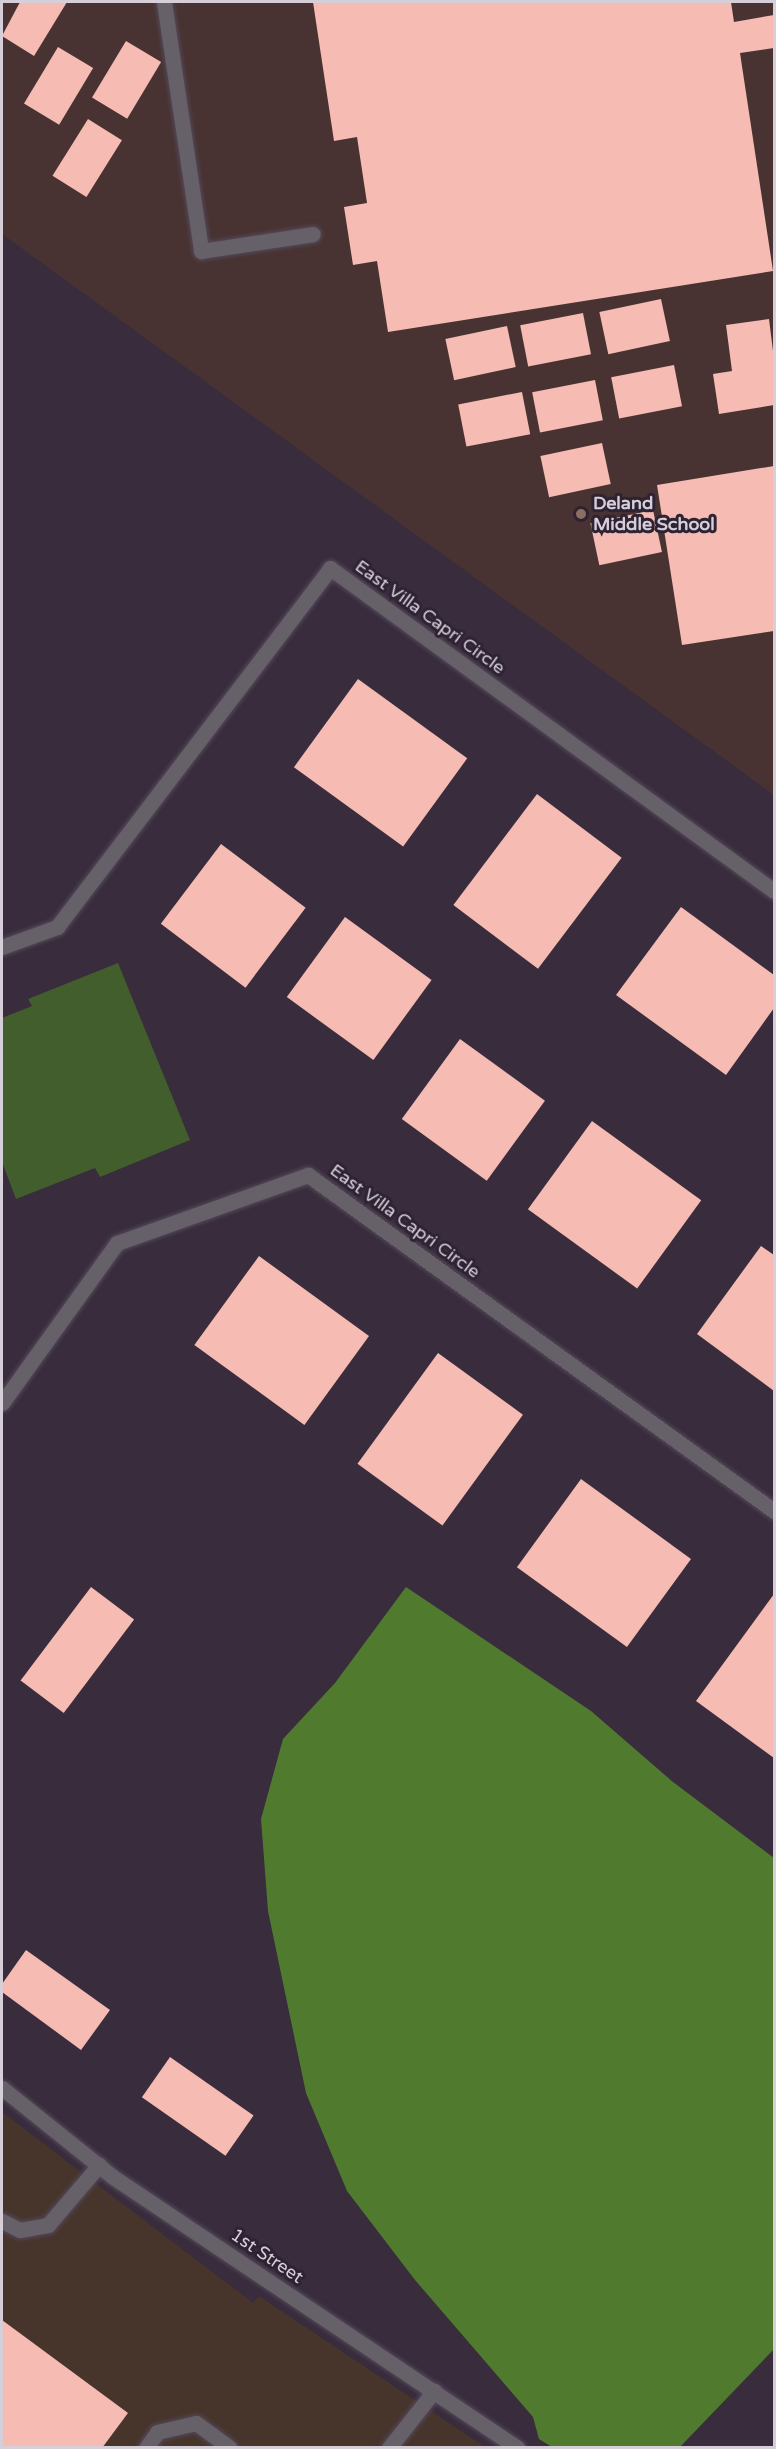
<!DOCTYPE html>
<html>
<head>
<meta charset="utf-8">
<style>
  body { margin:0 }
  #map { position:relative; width:776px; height:2449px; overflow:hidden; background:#382c3d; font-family:"Varela Round",sans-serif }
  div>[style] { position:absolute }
  .commercial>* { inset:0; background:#47352c }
  .education>* { inset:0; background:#483332 }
  .green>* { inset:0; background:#415e2c }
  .forest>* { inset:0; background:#507b2e }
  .building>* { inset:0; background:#f6bbb3; transform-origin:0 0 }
  .roads { filter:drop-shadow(0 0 2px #544959) drop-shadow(0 0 2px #544959) }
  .minor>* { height:15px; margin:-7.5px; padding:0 7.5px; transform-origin:7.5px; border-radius:7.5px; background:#666169 }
  .dots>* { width:16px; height:16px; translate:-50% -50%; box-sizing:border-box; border:3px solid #2e2333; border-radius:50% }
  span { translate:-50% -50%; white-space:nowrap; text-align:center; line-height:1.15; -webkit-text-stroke:6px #2e2333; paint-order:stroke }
  .poi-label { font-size:18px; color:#d6cfda; font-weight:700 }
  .left { translate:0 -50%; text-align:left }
  .street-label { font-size:18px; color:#d6cfda }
  .frame { position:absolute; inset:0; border:3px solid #d6cfda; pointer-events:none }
</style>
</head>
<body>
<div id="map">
  <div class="commercial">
    <div style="clip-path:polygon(2px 2112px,253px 2303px,259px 2296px,485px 2447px,2px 2447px)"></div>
  </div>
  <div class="education">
    <div style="clip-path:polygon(2px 2px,774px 2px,774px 795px,2px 234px)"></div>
  </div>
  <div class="green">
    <div style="clip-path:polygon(118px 963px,190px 1140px,100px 1177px,95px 1168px,16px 1199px,2px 1162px,2px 1018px,32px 1006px,28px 999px)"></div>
  </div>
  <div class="forest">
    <div style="clip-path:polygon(406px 1587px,591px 1711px,673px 1782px,774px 1858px,774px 2349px,680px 2447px,552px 2447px,539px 2439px,533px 2417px,415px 2280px,347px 2191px,306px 2093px,268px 1911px,261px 1819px,283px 1739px,335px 1683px)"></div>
  </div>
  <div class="building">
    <div style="clip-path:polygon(20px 2px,67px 2px,34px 56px,2px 36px)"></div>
    <div style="clip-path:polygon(313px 2px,731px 2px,734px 22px,774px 15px,774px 48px,740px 53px,773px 271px,388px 332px,377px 261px,353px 265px,344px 207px,367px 203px,357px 137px,334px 141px)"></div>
    <div style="left:126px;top:41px;width:41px;height:66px;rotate:31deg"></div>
    <div style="left:58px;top:47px;width:41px;height:66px;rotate:31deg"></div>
    <div style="left:88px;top:119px;width:40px;height:67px;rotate:32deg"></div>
    <div style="left:661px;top:299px;width:43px;height:63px;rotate:78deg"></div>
    <div style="left:583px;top:313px;width:42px;height:64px;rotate:79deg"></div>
    <div style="clip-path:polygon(769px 319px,774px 359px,774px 405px,719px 414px,713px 374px,732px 371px,726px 325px)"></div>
    <div style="left:507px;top:326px;width:42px;height:63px;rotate:78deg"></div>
    <div style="left:674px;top:365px;width:42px;height:64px;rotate:79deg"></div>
    <div style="left:595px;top:380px;width:41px;height:64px;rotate:79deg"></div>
    <div style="left:522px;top:392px;width:43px;height:65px;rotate:79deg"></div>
    <div style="left:602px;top:443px;width:42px;height:63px;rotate:78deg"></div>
    <div style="clip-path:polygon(774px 466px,774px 631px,682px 645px,657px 485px)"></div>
    <div style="left:653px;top:510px;width:43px;height:64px;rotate:78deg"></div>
    <div style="left:358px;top:679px;width:135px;height:109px;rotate:36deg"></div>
    <div style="left:537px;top:794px;width:106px;height:139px;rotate:37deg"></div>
    <div style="left:221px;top:844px;width:106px;height:100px;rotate:37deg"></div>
    <div style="clip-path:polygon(681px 907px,774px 975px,774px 1008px,726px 1075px,616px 995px)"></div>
    <div style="left:345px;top:917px;width:107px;height:99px;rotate:36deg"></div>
    <div style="left:460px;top:1039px;width:105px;height:99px;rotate:36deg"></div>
    <div style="left:592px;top:1121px;width:135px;height:109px;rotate:36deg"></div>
    <div style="clip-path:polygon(761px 1246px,774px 1255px,774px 1391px,697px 1334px)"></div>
    <div style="left:259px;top:1256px;width:136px;height:110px;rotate:36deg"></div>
    <div style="left:438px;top:1353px;width:105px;height:137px;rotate:36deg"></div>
    <div style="left:581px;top:1479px;width:136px;height:109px;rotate:36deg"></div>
    <div style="left:91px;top:1587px;width:54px;height:117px;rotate:37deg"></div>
    <div style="clip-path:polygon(774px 1594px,774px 1758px,696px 1701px)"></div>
    <div style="clip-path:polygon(26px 1950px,110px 2010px,81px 2050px,2px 1992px,2px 1984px)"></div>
    <div style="left:170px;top:2057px;width:102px;height:49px;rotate:35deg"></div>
    <div style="clip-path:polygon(2px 2320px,128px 2413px,102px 2448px,2px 2448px)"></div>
  </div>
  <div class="roads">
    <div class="minor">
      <div style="left:164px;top:2px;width:252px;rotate:81.5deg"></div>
      <div style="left:201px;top:251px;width:113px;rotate:-8.6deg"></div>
      <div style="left:2px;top:947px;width:59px;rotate:-20deg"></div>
      <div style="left:57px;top:927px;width:451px;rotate:-52.7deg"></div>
      <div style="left:330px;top:568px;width:549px;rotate:36.04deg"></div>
      <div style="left:2px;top:1403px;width:197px;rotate:-54.3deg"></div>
      <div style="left:117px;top:1243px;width:203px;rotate:-19.6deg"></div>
      <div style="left:308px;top:1175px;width:575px;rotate:35.79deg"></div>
      <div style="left:2px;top:2088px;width:142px;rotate:38.7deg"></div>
      <div style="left:113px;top:2177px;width:487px;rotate:33.8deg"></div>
      <div style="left:2px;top:2221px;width:20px;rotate:27deg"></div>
      <div style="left:20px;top:2230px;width:28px;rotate:-10deg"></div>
      <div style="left:48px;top:2225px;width:79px;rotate:-49.6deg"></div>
      <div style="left:146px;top:2448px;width:19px;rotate:-55deg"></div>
      <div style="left:157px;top:2432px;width:40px;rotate:-13deg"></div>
      <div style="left:196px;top:2423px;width:42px;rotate:36.3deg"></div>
      <div style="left:389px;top:2448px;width:73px;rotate:-51.7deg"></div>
    </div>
  </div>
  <div class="dots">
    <div style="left:581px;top:514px;background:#8d6e63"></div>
  </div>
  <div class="poi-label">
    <span class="left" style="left:593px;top:514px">Deland<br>Middle School</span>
  </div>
  <div class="street-label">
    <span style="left:430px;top:617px;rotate:36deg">East Villa Capri Circle</span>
    <span style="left:405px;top:1221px;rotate:36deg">East Villa Capri Circle</span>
    <span style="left:267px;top:2256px;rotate:34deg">1st Street</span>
  </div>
  <div class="frame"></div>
</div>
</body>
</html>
